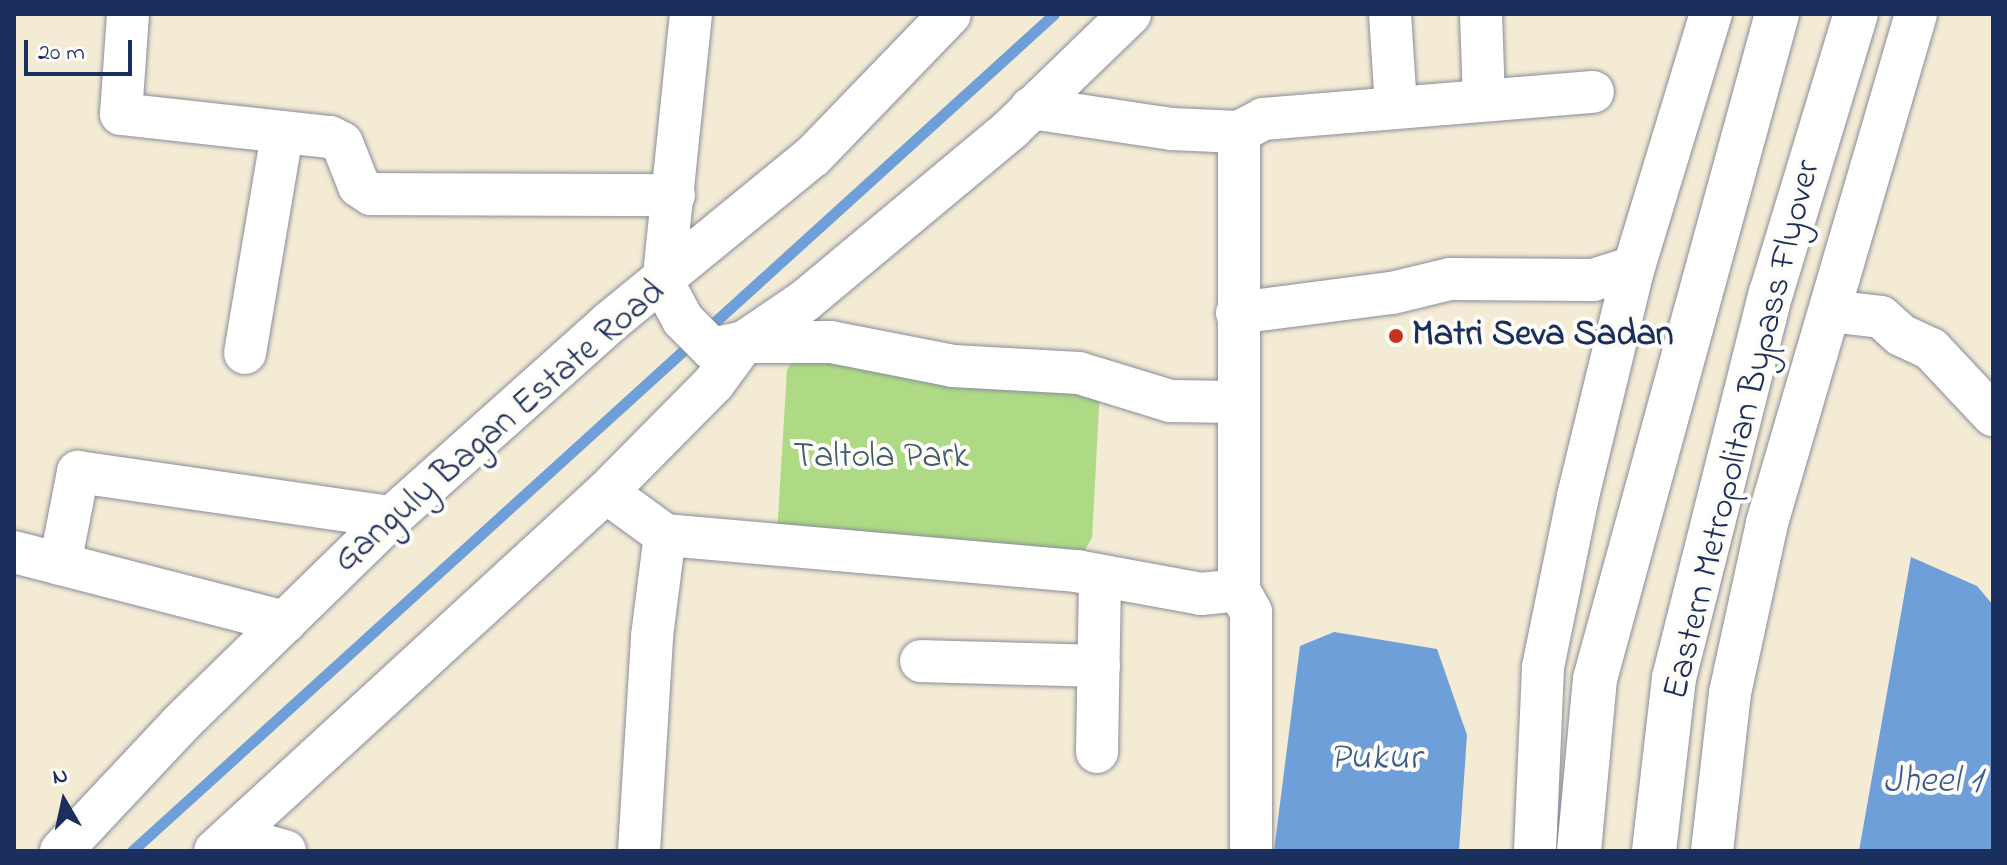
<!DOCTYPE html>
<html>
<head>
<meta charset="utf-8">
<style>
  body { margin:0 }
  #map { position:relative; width:2007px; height:865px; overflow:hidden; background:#f4ebd5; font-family:"Indie Flower",sans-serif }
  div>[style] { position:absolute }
  .green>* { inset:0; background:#afda85 }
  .water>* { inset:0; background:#6e9fd8 }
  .stream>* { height:11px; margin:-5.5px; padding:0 5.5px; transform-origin:5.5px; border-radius:5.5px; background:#6e9fd8 }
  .roads { filter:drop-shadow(0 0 2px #888d9a) drop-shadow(0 0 2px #888d9a) }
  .minor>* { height:42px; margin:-21px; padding:0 21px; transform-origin:21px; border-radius:21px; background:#fff }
  .major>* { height:44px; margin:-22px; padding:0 22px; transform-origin:22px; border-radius:22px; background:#fff }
  .dots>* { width:22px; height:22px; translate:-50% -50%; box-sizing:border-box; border:4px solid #fdfcf7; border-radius:50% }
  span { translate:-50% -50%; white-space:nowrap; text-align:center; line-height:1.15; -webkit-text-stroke:8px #fdfcf7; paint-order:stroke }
  .poi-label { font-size:36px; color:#1b2f5e; font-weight:700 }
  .left { translate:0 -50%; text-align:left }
  .street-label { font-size:36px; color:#1b2f5e }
  .park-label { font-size:36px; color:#405a68 }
  .water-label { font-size:38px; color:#3c5c8f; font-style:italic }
  .frame { position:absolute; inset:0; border:16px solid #1b2f5e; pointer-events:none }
  .north { position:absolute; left:24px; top:761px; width:80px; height:80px; -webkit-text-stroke:6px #fdfcf7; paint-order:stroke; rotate:351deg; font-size:22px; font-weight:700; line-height:32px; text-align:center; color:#1b2f5e }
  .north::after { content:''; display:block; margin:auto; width:28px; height:36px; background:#1b2f5e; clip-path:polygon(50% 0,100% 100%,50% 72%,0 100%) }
  .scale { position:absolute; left:24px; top:40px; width:108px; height:36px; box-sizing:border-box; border:4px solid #1b2f5e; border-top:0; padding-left:10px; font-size:24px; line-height:28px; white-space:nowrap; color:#1b2f5e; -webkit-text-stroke:6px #fdfcf7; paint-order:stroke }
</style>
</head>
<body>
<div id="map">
  <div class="green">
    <div style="clip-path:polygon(795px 357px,1100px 390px,1092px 538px,1077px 563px,777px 534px,787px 370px)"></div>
  </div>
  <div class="water">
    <div style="clip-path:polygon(1911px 557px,1977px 586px,1993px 605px,1993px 851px,1859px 851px)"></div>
    <div style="clip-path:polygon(1334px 632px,1437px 649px,1467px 735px,1459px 851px,1274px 851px,1300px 646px)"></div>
  </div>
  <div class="stream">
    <div style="left:132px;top:851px;width:1245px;rotate:-42.23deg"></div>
  </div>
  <div class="roads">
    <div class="minor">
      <div style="left:128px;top:14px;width:100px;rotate:94deg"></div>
      <div style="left:121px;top:114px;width:210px;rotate:6.3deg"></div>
      <div style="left:330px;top:137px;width:13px;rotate:27deg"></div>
      <div style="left:342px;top:143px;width:46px;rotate:68.4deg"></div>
      <div style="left:359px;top:186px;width:14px;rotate:34deg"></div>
      <div style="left:371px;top:194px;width:303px;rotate:0.2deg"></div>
      <div style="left:691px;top:14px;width:270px;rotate:95.9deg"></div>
      <div style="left:663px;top:283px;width:42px;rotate:61.6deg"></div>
      <div style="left:683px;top:320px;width:41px;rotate:45deg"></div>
      <div style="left:712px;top:349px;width:33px;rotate:-12deg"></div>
      <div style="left:744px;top:342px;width:87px"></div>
      <div style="left:831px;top:342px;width:124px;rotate:11.1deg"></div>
      <div style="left:953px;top:366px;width:126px;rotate:3.2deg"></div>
      <div style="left:1079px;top:373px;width:95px;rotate:17.1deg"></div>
      <div style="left:1170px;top:401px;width:67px;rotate:0.9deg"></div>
      <div style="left:1130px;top:14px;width:165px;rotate:136deg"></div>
      <div style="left:1011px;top:129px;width:267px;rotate:140.2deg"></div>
      <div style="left:806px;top:300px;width:75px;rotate:145.9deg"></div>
      <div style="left:744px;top:342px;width:51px;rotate:126.2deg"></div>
      <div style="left:714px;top:383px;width:153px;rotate:134.7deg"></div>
      <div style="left:606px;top:492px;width:73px;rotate:36.1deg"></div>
      <div style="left:665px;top:535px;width:413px;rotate:5deg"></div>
      <div style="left:1076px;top:571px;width:127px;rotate:10.4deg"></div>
      <div style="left:1201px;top:594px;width:38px;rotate:-6deg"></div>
      <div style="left:1390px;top:14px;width:93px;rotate:86.3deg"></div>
      <div style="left:1481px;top:14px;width:85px;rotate:88deg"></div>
      <div style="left:1031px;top:108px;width:142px;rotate:8.5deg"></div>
      <div style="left:1171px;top:129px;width:68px;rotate:2.5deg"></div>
      <div style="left:1830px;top:311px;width:51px;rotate:6.7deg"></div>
      <div style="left:1881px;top:317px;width:27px;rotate:42deg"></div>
      <div style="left:1901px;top:335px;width:33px;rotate:25deg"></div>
      <div style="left:1931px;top:349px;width:91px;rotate:46.8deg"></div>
      <div style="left:1237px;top:313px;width:156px;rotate:-7.4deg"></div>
      <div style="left:1392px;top:293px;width:60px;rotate:-13.6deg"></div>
      <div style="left:1450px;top:279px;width:143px;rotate:0.4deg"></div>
      <div style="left:1593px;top:280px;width:43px;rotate:-17.6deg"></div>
      <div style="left:245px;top:353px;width:221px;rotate:-80.4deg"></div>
      <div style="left:14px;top:552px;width:280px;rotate:14.5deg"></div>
      <div style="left:60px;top:564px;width:94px;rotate:-78.9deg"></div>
      <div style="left:78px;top:472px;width:317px;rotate:8.2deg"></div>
      <div style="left:921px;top:661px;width:178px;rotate:1.6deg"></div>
      <div style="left:1097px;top:752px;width:176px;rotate:-89deg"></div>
      <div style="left:234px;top:837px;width:53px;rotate:15.4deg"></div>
      <div style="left:61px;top:851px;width:175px;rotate:-46.8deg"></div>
      <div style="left:181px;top:723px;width:295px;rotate:-44.3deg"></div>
      <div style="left:392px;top:517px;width:292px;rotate:-41.8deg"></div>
      <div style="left:610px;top:322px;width:262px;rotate:-39.3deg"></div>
      <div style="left:813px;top:156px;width:197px;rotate:-46deg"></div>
      <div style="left:215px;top:851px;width:531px;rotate:-42.56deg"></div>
      <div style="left:639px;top:851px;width:215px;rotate:-86.5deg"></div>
      <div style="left:652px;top:636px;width:102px;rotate:-82.7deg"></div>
      <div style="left:1251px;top:851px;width:239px;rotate:-90deg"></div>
      <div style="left:1251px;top:612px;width:25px;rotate:-119deg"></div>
      <div style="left:1239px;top:590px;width:458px;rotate:-90deg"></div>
      <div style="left:1239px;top:132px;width:27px;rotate:-28deg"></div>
      <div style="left:1263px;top:119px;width:331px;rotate:-4.7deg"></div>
      <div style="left:1535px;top:851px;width:184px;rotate:-87.5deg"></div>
      <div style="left:1543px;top:667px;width:175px;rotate:-78.4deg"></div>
      <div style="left:1578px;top:496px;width:236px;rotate:-76.3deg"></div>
      <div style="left:1634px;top:267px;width:264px;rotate:-73.1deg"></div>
      <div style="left:1712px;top:851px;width:159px;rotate:-83.5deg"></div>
      <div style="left:1730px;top:693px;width:174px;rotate:-77.7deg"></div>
      <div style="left:1767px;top:523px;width:530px;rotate:-73.68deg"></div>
    </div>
    <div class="major">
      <div style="left:1579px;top:851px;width:173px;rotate:-84.7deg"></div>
      <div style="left:1595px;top:679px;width:689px;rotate:-74.69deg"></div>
      <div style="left:1654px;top:851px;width:174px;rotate:-83.4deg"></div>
      <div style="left:1674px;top:678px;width:397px;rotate:-75.9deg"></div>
      <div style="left:1771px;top:293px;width:292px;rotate:-73.1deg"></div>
    </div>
  </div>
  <div class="dots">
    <div style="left:1396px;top:336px;background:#c8321e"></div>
  </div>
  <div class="poi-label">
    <span class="left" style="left:1412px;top:336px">Matri Seva Sadan</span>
  </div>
  <div class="street-label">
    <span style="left:500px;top:427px;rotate:-41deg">Ganguly Bagan Estate Road</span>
    <span style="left:1743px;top:430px;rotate:-76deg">Eastern Metropolitan Bypass Flyover</span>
  </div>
  <div class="park-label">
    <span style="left:881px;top:458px">Taltola Park</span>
  </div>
  <div class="water-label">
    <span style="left:1375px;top:760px">Pukur</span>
    <span style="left:1932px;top:783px">Jheel 1</span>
  </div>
  <div class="frame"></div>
  <div class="north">N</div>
  <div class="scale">20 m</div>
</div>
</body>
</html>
